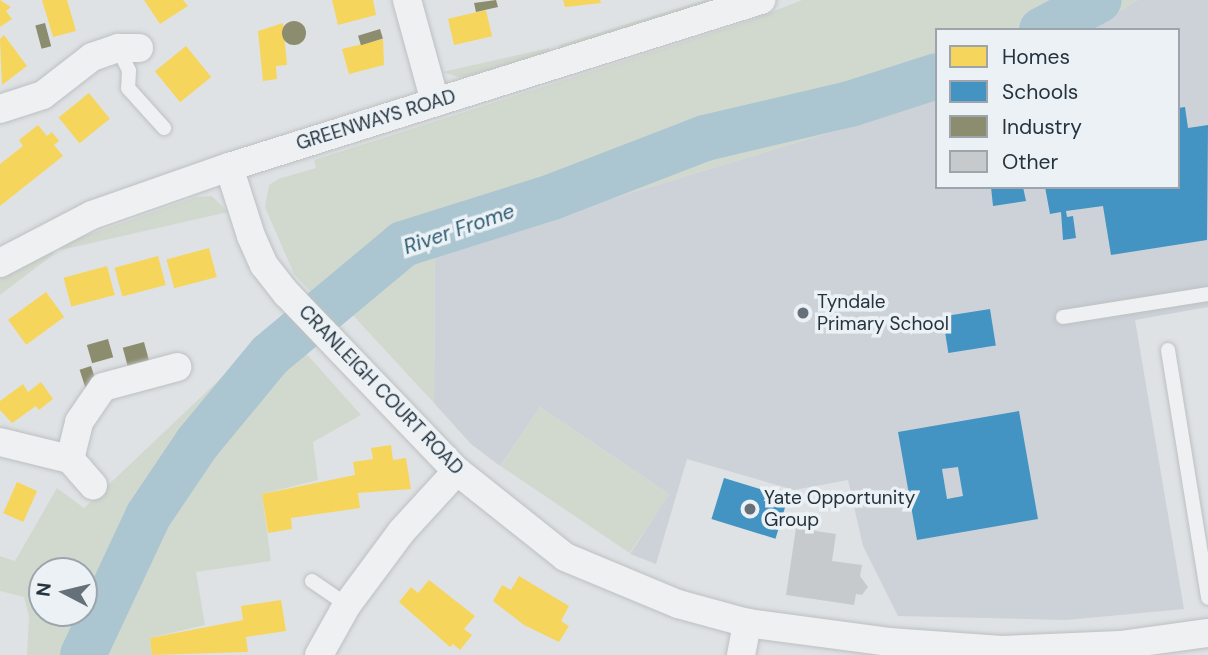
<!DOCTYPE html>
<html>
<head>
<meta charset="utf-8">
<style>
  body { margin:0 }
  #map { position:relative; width:1208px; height:655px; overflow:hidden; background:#dfe2e4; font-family:"DM Sans",sans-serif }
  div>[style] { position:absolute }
  .built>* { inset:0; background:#ccd2d8 }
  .green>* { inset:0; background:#d1d9cf; transform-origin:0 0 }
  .homes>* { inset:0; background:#f6d55c; transform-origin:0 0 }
  .schools>* { inset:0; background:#4393c3; transform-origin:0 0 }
  .industry>* { inset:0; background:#8c8c6e; transform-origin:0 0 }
  .round { border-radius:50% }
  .river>* { height:46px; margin:-23px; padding:0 23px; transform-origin:23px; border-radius:23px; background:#abc6d1 }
  .building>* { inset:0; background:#c7cacc }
  .roads { filter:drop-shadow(0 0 2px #bdc0c2) drop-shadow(0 0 2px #bdc0c2) }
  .lane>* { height:14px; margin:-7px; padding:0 7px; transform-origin:7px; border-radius:7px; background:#eef0f1 }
  .street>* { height:28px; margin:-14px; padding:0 14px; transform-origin:14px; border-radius:14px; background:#eef0f1 }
  .dots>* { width:19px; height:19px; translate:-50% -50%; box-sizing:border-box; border:4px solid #ebf1f5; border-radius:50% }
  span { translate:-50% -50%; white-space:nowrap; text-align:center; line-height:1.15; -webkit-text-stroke:7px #ebf1f5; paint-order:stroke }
  .street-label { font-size:19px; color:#25333e }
  .poi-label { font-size:19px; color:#25333e }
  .left { translate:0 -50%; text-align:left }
  .water-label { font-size:21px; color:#2e5c73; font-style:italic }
  .legend { position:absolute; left:935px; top:28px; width:245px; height:161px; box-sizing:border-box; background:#ebf1f5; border:2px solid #9ca5ac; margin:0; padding:9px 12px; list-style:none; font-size:21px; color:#25333e }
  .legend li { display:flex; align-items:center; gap:14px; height:35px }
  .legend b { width:35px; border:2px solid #9ca5ac }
  .north { position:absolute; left:28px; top:557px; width:70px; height:70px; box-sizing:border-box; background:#ebf1f5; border:2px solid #9ca5ac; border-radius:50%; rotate:277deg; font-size:19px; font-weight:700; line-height:28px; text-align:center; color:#25333e }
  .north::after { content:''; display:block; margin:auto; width:24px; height:32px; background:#667078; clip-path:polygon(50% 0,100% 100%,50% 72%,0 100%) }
</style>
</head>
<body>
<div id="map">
  <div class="built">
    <div style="clip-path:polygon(1138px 0,1208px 0,1208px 307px,1135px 320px,1184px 609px,1066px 620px,898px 616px,863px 546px,848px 480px,794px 490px,687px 459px,656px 564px,630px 554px,669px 494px,540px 407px,500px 466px,471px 444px,434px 403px,435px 252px,937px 100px,937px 187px,1178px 187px,1178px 30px,1089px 30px)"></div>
  </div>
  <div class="green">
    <div style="clip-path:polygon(705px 0,728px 0,560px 52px,559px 45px)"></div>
    <div style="clip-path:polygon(802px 0,1138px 0,1089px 30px,937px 30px,937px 100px,435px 252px,434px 403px,324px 284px,313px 294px,294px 274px,265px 207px,269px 185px,278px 179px,316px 168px,314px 160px,746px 22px)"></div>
    <div style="clip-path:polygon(549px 48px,550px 54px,461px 78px,442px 72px)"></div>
    <div style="clip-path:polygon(212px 196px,228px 212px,61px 250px,59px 245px,196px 197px)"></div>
    <div style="clip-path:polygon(51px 248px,54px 254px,0 295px,0 279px)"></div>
    <div style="clip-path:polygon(evenodd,279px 323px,361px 415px,313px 442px,318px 480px,262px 494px,271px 561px,196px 572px,205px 625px,150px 638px,152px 655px,89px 655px,181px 468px,145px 514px,74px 655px,27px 655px,29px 617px,24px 597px,0 591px,0 556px,15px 561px,57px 488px,84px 508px,279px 323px,42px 571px,84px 571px,84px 613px,42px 613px,42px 571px)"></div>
    <div style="left:540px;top:407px;width:156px;height:71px;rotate:34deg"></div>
  </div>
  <div class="homes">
    <div style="clip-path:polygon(0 0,11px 7px,6px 11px,12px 19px,0 27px)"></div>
    <div style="clip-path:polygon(42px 0,67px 0,76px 31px,53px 37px)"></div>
    <div style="clip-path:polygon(144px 0,183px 0,188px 6px,160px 24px)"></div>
    <div style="clip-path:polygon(332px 0,373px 0,376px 15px,338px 25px)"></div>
    <div style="clip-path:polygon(563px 0,600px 0,601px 3px,565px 7px)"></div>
    <div style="left:486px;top:10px;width:27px;height:39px;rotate:77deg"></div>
    <div style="clip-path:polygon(283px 23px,287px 65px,276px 66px,277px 79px,263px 81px,258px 31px)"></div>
    <div style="clip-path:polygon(4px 35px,27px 66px,2px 85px,0 39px)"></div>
    <div style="clip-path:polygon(383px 39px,384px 65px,349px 74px,342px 49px)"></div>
    <div style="left:186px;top:46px;width:40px;height:40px;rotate:51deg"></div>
    <div style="left:89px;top:93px;width:33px;height:39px;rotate:51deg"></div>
    <div style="clip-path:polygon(38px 125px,47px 136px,52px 132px,59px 141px,54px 145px,63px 156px,0 206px,0 164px,23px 146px,19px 140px)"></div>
    <div style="left:209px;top:248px;width:30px;height:44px;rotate:75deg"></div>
    <div style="left:158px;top:256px;width:30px;height:45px;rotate:75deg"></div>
    <div style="left:107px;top:266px;width:30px;height:45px;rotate:75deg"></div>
    <div style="left:46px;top:292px;width:31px;height:47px;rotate:54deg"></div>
    <div style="clip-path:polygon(41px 382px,53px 399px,39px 410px,36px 406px,12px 423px,0 410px,0 401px,23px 384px,28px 392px)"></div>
    <div style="clip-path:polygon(391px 445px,393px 460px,406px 458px,411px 489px,358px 493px,360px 508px,291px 518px,292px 529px,268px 533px,262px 494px,355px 475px,353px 462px,373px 459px,371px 448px)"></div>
    <div style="left:17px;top:482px;width:22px;height:34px;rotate:24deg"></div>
    <div style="clip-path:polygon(519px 576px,569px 606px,561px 621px,569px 626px,559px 642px,524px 625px,493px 601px,502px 585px,511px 590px)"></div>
    <div style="clip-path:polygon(429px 580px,475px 616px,464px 629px,472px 635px,460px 650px,453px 644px,450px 647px,399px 602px,411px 587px,418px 593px)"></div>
    <div style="clip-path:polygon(281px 600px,286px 631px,246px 637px,248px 652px,152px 655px,150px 638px,243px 620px,241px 606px)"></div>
  </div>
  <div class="schools">
    <div style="clip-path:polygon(1185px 107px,1188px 128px,1208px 125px,1207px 240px,1111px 255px,1103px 206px,1066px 211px,1067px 217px,1073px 216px,1076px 238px,1063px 240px,1061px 212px,1050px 214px,1045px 187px,1178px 187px,1178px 108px)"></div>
    <div style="clip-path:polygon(991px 187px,1023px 187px,1026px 201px,993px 206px)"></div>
    <div style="left:990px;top:309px;width:37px;height:48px;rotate:81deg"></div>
    <div style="clip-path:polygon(evenodd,1019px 411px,1038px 519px,917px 540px,898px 432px,1019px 411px,958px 467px,963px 496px,947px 499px,942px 469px,958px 467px)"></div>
    <div style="left:724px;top:478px;width:67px;height:43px;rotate:17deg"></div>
  </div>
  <div class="industry">
    <div style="clip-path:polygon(496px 0,498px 7px,476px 12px,474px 3px)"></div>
    <div class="round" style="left:282px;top:21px;width:24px;height:24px"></div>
    <div style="left:45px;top:23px;width:24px;height:10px;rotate:75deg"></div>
    <div style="left:380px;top:29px;width:10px;height:23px;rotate:73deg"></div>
    <div style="left:108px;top:339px;width:19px;height:22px;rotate:74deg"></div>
    <div style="left:144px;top:342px;width:20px;height:22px;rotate:75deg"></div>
    <div style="left:91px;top:366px;width:19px;height:12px;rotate:72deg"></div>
  </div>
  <div class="river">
    <div style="left:1042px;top:30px;width:64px;rotate:-27.8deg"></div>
    <div style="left:83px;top:655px;width:153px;rotate:-64.9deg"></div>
    <div style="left:148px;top:516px;width:89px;rotate:-56deg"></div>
    <div style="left:198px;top:442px;width:113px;rotate:-50.4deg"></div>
    <div style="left:270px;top:355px;width:173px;rotate:-39.8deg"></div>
    <div style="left:403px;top:244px;width:156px;rotate:-17.5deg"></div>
    <div style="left:552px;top:197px;width:164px;rotate:-21.1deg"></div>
    <div style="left:705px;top:138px;width:149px;rotate:-13.2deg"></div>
    <div style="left:850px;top:104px;width:91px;rotate:-17.8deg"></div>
  </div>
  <div class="building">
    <div style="clip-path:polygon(796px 528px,836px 534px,832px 561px,862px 565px,860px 576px,868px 587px,862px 595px,856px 594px,854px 605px,786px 595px)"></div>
  </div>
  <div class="roads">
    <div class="lane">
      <div style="left:118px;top:48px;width:25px;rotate:64deg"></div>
      <div style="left:129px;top:71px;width:17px;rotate:93deg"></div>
      <div style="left:128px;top:88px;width:54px;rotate:48deg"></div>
      <div style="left:1063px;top:317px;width:147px;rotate:-9deg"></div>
      <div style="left:1168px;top:350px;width:251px;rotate:80.8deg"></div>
      <div style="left:312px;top:581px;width:42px;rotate:34.4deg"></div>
    </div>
    <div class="street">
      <div style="left:407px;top:0;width:106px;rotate:74.6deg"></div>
      <div style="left:0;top:109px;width:45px;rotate:-18deg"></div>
      <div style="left:43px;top:95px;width:62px;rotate:-37.8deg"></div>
      <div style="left:92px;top:57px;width:28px;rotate:-19deg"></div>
      <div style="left:118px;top:48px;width:21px"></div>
      <div style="left:229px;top:167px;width:72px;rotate:72.3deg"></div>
      <div style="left:251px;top:236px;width:32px;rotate:66deg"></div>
      <div style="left:264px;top:265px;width:37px;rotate:52deg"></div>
      <div style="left:287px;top:294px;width:245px;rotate:46.2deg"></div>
      <div style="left:457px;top:471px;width:138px;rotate:38.5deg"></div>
      <div style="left:565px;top:557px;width:122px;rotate:22.6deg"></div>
      <div style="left:678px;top:604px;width:72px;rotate:15.4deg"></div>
      <div style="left:747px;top:623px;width:143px;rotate:7.6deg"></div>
      <div style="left:889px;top:642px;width:113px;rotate:4deg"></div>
      <div style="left:1002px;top:650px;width:118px;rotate:-2.4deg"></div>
      <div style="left:1120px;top:645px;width:89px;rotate:-7.8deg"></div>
      <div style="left:0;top:263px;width:104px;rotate:-27.6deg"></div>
      <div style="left:92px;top:215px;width:145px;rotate:-19.3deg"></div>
      <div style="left:229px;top:167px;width:558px;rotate:-17.43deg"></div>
      <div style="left:0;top:442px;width:72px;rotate:13.7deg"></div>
      <div style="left:70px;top:459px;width:35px;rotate:49deg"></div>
      <div style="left:70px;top:459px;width:38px;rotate:-76deg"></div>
      <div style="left:79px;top:422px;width:42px;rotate:-55.6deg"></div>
      <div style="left:103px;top:387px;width:77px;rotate:-15.1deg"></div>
      <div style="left:319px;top:655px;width:57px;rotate:-60.8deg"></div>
      <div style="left:347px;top:605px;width:92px;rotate:-53.4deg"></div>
      <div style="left:402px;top:531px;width:81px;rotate:-47.5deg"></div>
      <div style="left:741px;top:655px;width:33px;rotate:-79deg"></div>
    </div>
  </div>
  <div class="dots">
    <div style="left:803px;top:313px;background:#667078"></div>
    <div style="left:750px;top:509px;background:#667078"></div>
  </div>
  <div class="street-label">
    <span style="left:376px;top:120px;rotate:-17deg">GREENWAYS ROAD</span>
    <span style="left:381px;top:390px;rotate:46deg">CRANLEIGH COURT ROAD</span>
  </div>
  <div class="poi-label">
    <span class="left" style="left:817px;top:313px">Tyndale<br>Primary School</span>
    <span class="left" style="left:764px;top:509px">Yate Opportunity<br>Group</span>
  </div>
  <div class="water-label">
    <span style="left:459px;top:229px;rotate:-19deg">River Frome</span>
  </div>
  <ul class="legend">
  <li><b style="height:19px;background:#f6d55c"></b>Homes</li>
  <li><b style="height:19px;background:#4393c3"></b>Schools</li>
  <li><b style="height:19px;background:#8c8c6e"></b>Industry</li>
  <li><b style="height:19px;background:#c7cacc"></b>Other</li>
  </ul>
  <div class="north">N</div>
</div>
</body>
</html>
